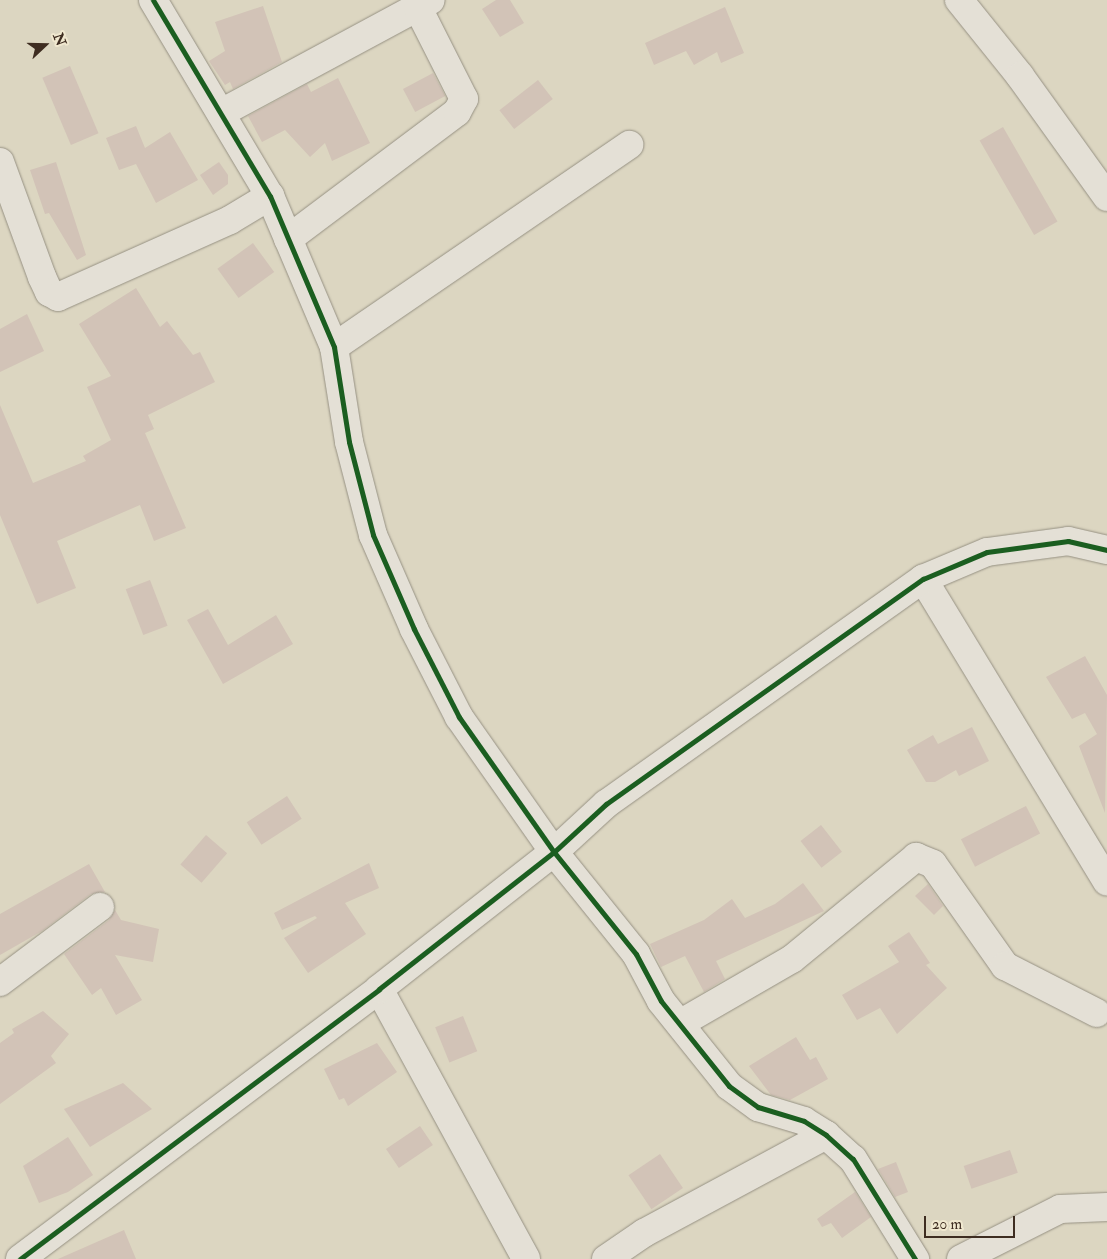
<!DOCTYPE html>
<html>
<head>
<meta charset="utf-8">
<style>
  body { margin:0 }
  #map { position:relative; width:1107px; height:1259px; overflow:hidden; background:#dcd6c1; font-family:"IM FELL Double Pica",serif }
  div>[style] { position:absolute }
  .building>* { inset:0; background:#d2c3b7; transform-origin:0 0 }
  .roads { filter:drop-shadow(0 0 1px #969183) drop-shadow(0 0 1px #969183) }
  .minor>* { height:28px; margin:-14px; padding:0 14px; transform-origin:14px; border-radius:14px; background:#e4e0d6 }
  .cycleway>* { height:5px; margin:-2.5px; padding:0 2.5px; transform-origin:2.5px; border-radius:2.5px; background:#1b5e20 }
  span { translate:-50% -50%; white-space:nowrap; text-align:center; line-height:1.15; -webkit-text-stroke:5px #f0e8cf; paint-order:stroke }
  .north { position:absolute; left:20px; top:20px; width:50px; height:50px; -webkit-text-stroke:4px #f0e8cf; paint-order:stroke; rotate:69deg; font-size:14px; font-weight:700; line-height:20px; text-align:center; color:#3e2d21 }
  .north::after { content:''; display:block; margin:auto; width:18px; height:22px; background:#3e2d21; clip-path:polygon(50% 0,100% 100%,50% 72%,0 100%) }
  .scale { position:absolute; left:924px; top:1216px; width:91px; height:22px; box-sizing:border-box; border:2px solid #3e2d21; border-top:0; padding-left:6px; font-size:15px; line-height:18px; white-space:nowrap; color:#3e2d21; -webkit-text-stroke:4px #f0e8cf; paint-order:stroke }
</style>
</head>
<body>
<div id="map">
  <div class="building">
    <div style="clip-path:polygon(496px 0,510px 0,524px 23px,500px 37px,482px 9px)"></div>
    <div style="clip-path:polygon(263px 6px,282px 62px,233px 89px,230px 82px,225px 85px,209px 61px,225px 51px,215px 22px)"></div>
    <div style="clip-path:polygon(725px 7px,744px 53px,721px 63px,717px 52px,694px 65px,686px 51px,654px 65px,645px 43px)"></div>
    <div style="left:70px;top:66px;width:73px;height:30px;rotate:67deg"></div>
    <div style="left:433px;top:73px;width:26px;height:34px;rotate:62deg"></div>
    <div style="clip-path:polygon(338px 78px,370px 143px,332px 161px,325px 143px,310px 157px,285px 130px,262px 142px,248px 116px,307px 84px,311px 92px)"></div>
    <div style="left:538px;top:80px;width:24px;height:49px;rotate:52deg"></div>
    <div style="clip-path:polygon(136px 126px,145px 148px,170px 132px,198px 180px,156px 203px,136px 164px,119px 170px,106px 138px)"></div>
    <div style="left:1003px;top:127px;width:109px;height:27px;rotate:60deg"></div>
    <div style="clip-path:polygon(56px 162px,86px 255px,77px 260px,49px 213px,45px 214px,30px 170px)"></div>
    <div style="clip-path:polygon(219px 162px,228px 175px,228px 184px,213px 195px,200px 175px)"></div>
    <div style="left:253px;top:243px;width:36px;height:44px;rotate:54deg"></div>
    <div style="clip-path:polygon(136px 288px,160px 327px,167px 321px,193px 355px,200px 352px,215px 382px,148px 415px,154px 429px,145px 433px,186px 528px,154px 541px,140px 505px,57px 541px,76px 588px,37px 604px,0 515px,0 405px,33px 483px,86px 461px,83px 456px,111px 440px,87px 387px,111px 376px,79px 324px)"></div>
    <div style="clip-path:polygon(27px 314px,44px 351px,0 372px,0 329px)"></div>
    <div style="left:150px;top:580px;width:49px;height:26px;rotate:69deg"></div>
    <div style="clip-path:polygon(208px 609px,228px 645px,276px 615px,293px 644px,223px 684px,187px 620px)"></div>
    <div style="clip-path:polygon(1085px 656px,1107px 695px,1105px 813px,1079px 746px,1097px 734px,1085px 713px,1072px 719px,1046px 677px)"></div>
    <div style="clip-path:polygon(972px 727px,989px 761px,959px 776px,956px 770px,935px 782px,926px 782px,907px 750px,933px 735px,938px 744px)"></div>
    <div style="left:287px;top:796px;width:27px;height:48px;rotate:57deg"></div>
    <div style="left:1026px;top:806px;width:31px;height:73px;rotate:63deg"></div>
    <div style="left:821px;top:825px;width:34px;height:26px;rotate:52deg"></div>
    <div style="left:206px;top:835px;width:28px;height:39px;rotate:41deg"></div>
    <div style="clip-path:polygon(369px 863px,379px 888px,345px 903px,366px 934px,308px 973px,284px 938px,317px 918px,315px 916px,282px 930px,274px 913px)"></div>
    <div style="clip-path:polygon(89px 864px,105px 892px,91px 894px,42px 931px,0 955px,0 914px)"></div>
    <div style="clip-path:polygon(803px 883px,824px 911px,716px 961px,725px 979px,704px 992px,685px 956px,661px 967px,650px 944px,704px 920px,732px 899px,745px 918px,775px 904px)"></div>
    <div style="clip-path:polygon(928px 884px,943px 906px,934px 915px,915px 896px)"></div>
    <div style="clip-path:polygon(115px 910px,121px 920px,159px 929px,153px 962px,115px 955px,142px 1000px,116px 1015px,101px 988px,92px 995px,64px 954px,109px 920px)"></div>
    <div style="clip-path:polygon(909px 932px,930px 963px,926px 965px,947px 988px,897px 1034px,880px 1008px,857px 1020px,842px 995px,899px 962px,888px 946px)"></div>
    <div style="clip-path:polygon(43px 1011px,69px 1034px,51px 1056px,56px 1063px,0 1104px,0 1043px,14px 1033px,12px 1029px)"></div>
    <div style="left:463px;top:1016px;width:38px;height:30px;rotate:68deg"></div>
    <div style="clip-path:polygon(796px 1037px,810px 1060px,816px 1057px,828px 1079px,790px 1100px,771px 1095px,749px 1066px)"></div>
    <div style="clip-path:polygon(377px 1043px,397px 1072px,348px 1106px,344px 1098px,339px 1100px,324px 1069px)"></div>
    <div style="clip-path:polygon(123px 1083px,152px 1109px,90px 1147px,64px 1109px)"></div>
    <div style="left:420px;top:1126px;width:23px;height:41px;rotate:56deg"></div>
    <div style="clip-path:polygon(68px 1137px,93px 1175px,68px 1192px,39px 1203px,23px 1166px)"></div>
    <div style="left:1010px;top:1150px;width:24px;height:49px;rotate:71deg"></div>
    <div style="left:660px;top:1154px;width:41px;height:38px;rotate:56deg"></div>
    <div style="clip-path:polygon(896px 1162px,908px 1192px,895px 1197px,878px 1169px)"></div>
    <div style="clip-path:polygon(855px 1192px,871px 1217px,842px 1238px,831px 1223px,822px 1227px,817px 1219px)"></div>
    <div style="clip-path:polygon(124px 1230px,136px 1259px,58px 1259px)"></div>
  </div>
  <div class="roads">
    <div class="minor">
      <div style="left:153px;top:0;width:228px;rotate:59.2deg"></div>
      <div style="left:270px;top:196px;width:164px;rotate:67deg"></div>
      <div style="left:334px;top:347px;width:96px;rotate:81deg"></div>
      <div style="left:349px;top:442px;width:96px;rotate:75.5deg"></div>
      <div style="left:373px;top:535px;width:103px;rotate:66.4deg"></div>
      <div style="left:414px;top:629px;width:99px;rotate:62.9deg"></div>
      <div style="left:459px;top:717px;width:165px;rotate:54.9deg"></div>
      <div style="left:554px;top:852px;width:131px;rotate:51.2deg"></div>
      <div style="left:636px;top:954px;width:53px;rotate:62deg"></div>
      <div style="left:661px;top:1001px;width:109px;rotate:51.3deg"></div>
      <div style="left:729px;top:1086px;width:36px;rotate:36deg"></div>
      <div style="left:758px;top:1107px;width:48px;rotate:16.9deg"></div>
      <div style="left:804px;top:1121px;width:26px;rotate:32deg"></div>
      <div style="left:826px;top:1135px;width:36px;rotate:42deg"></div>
      <div style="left:853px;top:1159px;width:118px;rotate:58.2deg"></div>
      <div style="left:959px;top:0;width:97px;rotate:51.2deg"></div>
      <div style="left:1020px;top:76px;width:149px;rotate:54.3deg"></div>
      <div style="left:221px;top:113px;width:238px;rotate:-28.3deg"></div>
      <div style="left:0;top:162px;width:122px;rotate:69.9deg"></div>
      <div style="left:42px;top:277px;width:17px;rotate:65deg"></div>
      <div style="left:49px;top:292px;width:10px;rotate:29deg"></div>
      <div style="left:58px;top:297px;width:188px;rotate:-24.1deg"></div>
      <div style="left:230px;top:220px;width:47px;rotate:-31deg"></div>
      <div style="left:288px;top:239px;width:211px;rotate:-36.9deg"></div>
      <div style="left:457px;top:112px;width:15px;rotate:-62deg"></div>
      <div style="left:464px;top:99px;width:102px;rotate:-116.8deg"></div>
      <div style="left:334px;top:347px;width:358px;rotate:-34.4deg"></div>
      <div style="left:923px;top:579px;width:354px;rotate:58.7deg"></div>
      <div style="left:0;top:982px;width:125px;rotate:-36.9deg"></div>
      <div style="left:379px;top:989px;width:307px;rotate:61.4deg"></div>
      <div style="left:681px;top:1023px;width:128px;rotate:-30deg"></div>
      <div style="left:792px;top:959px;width:161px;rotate:-39.4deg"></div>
      <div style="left:916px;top:857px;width:18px;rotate:22deg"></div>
      <div style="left:933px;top:864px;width:125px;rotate:54.8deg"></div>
      <div style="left:1005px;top:966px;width:103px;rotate:27.1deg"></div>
      <div style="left:20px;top:1259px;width:449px;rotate:-36.9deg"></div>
      <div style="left:379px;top:989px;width:222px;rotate:-38.1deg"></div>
      <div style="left:554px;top:852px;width:71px;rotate:-42.7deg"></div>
      <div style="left:606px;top:804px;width:389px;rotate:-35.4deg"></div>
      <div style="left:923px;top:579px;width:69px;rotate:-22.9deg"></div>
      <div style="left:987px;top:552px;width:82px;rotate:-7.7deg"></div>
      <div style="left:1068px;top:541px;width:40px;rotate:13deg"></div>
      <div style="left:606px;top:1259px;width:46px;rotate:-34.4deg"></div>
      <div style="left:644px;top:1233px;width:207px;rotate:-28.3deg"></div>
      <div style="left:961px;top:1259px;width:111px;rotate:-26.8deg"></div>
      <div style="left:1060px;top:1209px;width:47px;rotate:-2.4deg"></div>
    </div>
  </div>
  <div class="cycleway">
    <div style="left:153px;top:0;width:228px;rotate:59.2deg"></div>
    <div style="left:270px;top:196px;width:164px;rotate:67deg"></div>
    <div style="left:334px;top:347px;width:96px;rotate:81deg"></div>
    <div style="left:349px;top:442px;width:96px;rotate:75.5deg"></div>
    <div style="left:373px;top:535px;width:103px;rotate:66.4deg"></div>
    <div style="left:414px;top:629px;width:99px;rotate:62.9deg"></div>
    <div style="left:459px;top:717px;width:165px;rotate:54.9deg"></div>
    <div style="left:554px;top:852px;width:131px;rotate:51.2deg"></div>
    <div style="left:636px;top:954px;width:53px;rotate:62deg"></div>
    <div style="left:661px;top:1001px;width:109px;rotate:51.3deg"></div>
    <div style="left:729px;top:1086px;width:36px;rotate:36deg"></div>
    <div style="left:758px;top:1107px;width:48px;rotate:16.9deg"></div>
    <div style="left:804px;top:1121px;width:26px;rotate:32deg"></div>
    <div style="left:826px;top:1135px;width:36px;rotate:42deg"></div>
    <div style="left:853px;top:1159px;width:118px;rotate:58.2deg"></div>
    <div style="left:20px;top:1259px;width:449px;rotate:-36.9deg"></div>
    <div style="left:379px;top:989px;width:222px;rotate:-38.1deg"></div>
    <div style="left:554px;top:852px;width:71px;rotate:-42.7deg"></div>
    <div style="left:606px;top:804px;width:389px;rotate:-35.4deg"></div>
    <div style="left:923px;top:579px;width:69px;rotate:-22.9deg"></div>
    <div style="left:987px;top:552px;width:82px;rotate:-7.7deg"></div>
    <div style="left:1068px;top:541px;width:40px;rotate:13deg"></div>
  </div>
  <div class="north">N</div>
  <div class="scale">20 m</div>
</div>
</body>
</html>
